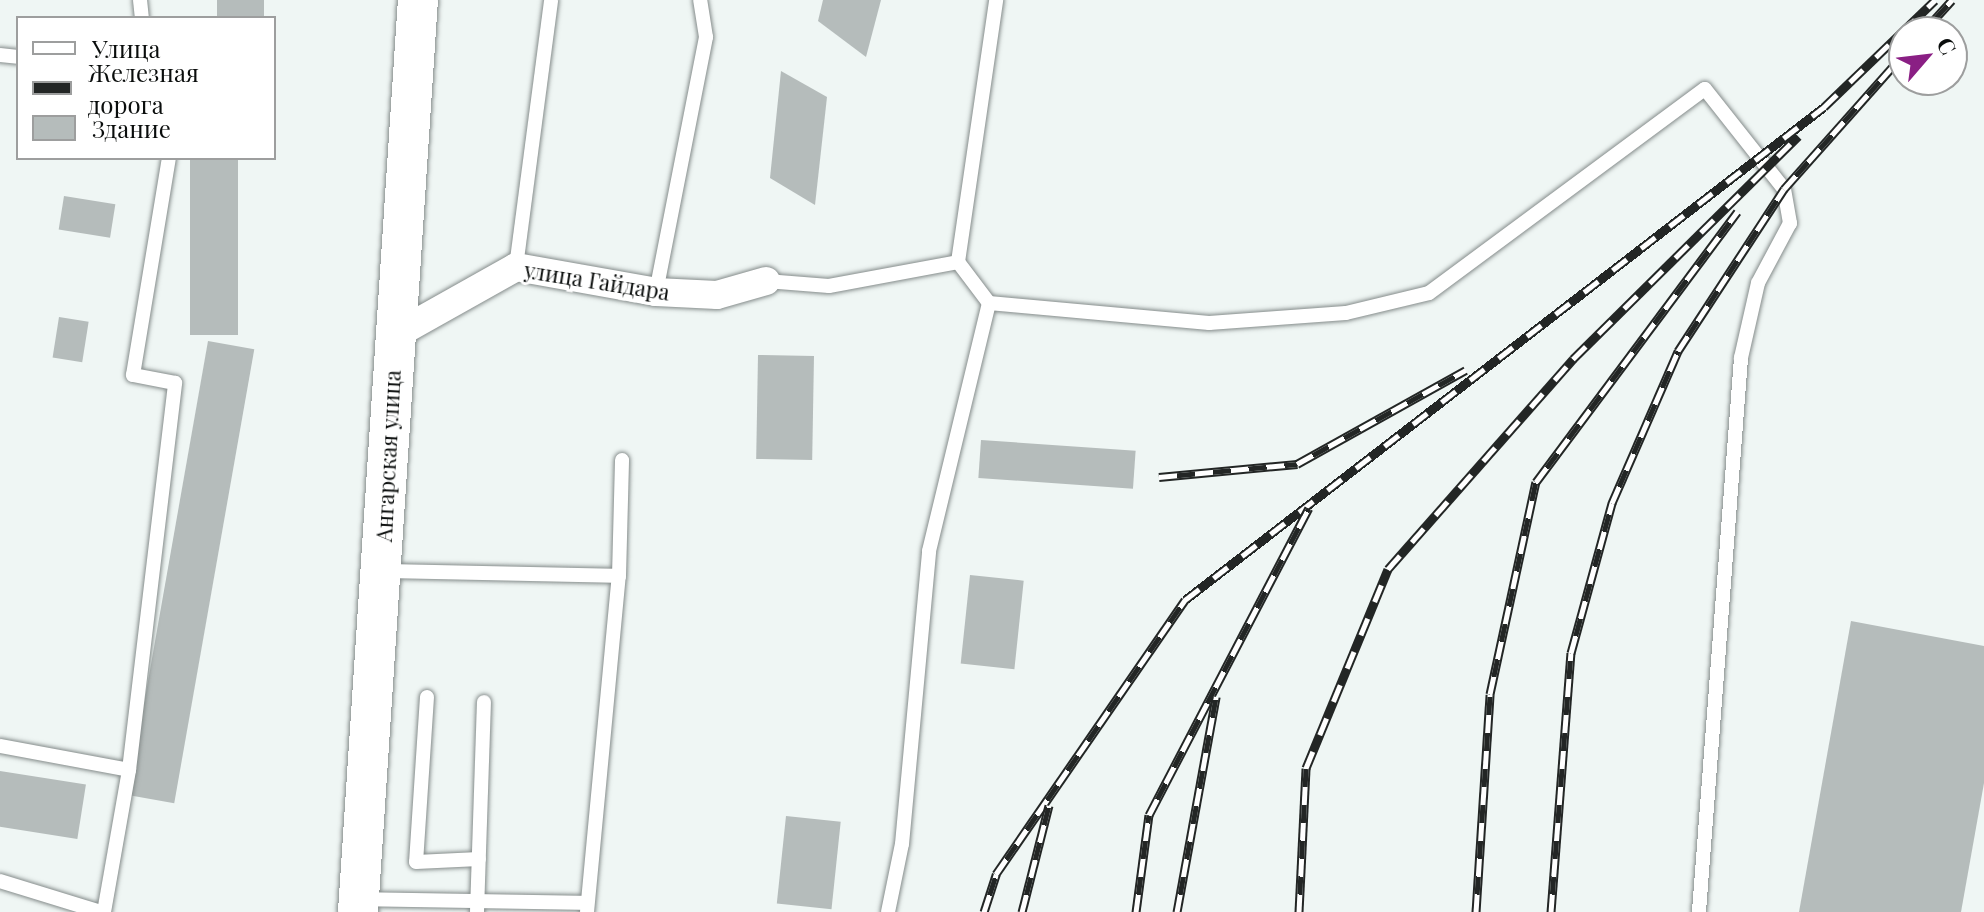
<!DOCTYPE html>
<html>
<head>
<meta charset="utf-8">
<style>
  body { margin:0 }
  #map { position:relative; width:1984px; height:912px; overflow:hidden; background:#eff6f4; font-family:"Playfair Display",serif }
  div>[style] { position:absolute }
  .building>* { inset:0; background:#b5bcbb; transform-origin:0 0 }
  .roads { filter:drop-shadow(0 0 2px #858c8b) drop-shadow(0 0 2px #858c8b) }
  .lane>* { height:14px; margin:-7px; padding:0 7px; transform-origin:7px; border-radius:7px; background:#fff }
  .street>* { height:28px; margin:-14px; padding:0 14px; transform-origin:14px; border-radius:14px; background:#fff }
  .secondary>* { height:40px; margin:-20px; padding:0 20px; transform-origin:20px; border-radius:20px; background:#fff }
  .rail>* { height:9px; margin-top:-4.5px; transform-origin:0; background:repeating-linear-gradient(90deg,#fff 0 18px,#232625 0 36px); box-sizing:border-box; border-block:2px solid #232625 }
  span { translate:-50% -50%; white-space:nowrap; text-align:center; line-height:1.15; -webkit-text-stroke:6px #fff; paint-order:stroke }
  .street-label { font-size:22px; color:#0a0d0c }
  .legend { position:absolute; left:16px; top:16px; width:260px; height:144px; box-sizing:border-box; background:#fff; border:2px solid #9d9e9e; margin:0; padding:10px 14px; list-style:none; font-size:24px; color:#0a0d0c }
  .legend li { display:flex; align-items:center; gap:16px; height:40px }
  .legend b { width:40px; border:2px solid #9d9e9e }
  .north { position:absolute; left:1888px; top:16px; width:80px; height:80px; box-sizing:border-box; background:#fff; border:2px solid #9d9e9e; border-radius:50%; rotate:62deg; font-size:22px; font-weight:700; line-height:32px; text-align:center; color:#0a0d0c }
  .north::after { content:''; display:block; margin:auto; width:28px; height:36px; background:#8a1f84; clip-path:polygon(50% 0,100% 100%,50% 72%,0 100%) }
</style>
</head>
<body>
<div id="map">
  <div class="building">
    <div style="left:217px;top:0;width:47px;height:18px"></div>
    <div style="clip-path:polygon(823px 0,881px 0,866px 57px,818px 21px)"></div>
    <div style="clip-path:polygon(781px 71px,827px 97px,815px 205px,770px 178px)"></div>
    <div style="left:190px;top:158px;width:48px;height:177px"></div>
    <div style="left:64px;top:196px;width:52px;height:34px;rotate:9deg"></div>
    <div style="left:59px;top:317px;width:30px;height:41px;rotate:9deg"></div>
    <div style="left:208px;top:341px;width:47px;height:461px;rotate:10deg"></div>
    <div style="left:758px;top:355px;width:56px;height:104px;rotate:1deg"></div>
    <div style="left:981px;top:440px;width:155px;height:38px;rotate:4deg"></div>
    <div style="left:970px;top:575px;width:54px;height:89px;rotate:6deg"></div>
    <div style="clip-path:polygon(1851px 621px,1984px 646px,1984px 783px,1961px 912px,1799px 912px)"></div>
    <div style="left:0;top:771px;width:87px;height:55px;rotate:9deg"></div>
    <div style="left:786px;top:816px;width:55px;height:88px;rotate:6deg"></div>
  </div>
  <div class="roads">
    <div class="lane">
      <div style="left:140px;top:0;width:18px;rotate:84deg"></div>
      <div style="left:0;top:55px;width:18px;rotate:6deg"></div>
      <div style="left:516px;top:267px;width:269px;rotate:-82.5deg"></div>
      <div style="left:766px;top:281px;width:63px;rotate:4.5deg"></div>
      <div style="left:829px;top:286px;width:131px;rotate:-10.5deg"></div>
      <div style="left:656px;top:292px;width:260px;rotate:-78.9deg"></div>
      <div style="left:706px;top:37px;width:37px;rotate:-99deg"></div>
      <div style="left:989px;top:303px;width:221px;rotate:5.2deg"></div>
      <div style="left:1209px;top:323px;width:137px;rotate:-4.2deg"></div>
      <div style="left:1346px;top:313px;width:85px;rotate:-13.5deg"></div>
      <div style="left:1429px;top:293px;width:343px;rotate:-36.5deg"></div>
      <div style="left:1705px;top:89px;width:127px;rotate:51.7deg"></div>
      <div style="left:1784px;top:189px;width:35px;rotate:80deg"></div>
      <div style="left:1790px;top:223px;width:68px;rotate:118.1deg"></div>
      <div style="left:1758px;top:283px;width:77px;rotate:102.8deg"></div>
      <div style="left:1741px;top:358px;width:556px;rotate:94.34deg"></div>
      <div style="left:382px;top:571px;width:237px;rotate:1.2deg"></div>
      <div style="left:427px;top:697px;width:165px;rotate:93.8deg"></div>
      <div style="left:416px;top:862px;width:63px;rotate:-2.7deg"></div>
      <div style="left:0;top:746px;width:131px;rotate:10.5deg"></div>
      <div style="left:0;top:881px;width:106px;rotate:17.1deg"></div>
      <div style="left:359px;top:899px;width:228px;rotate:1deg"></div>
      <div style="left:104px;top:912px;width:144px;rotate:-80deg"></div>
      <div style="left:129px;top:770px;width:390px;rotate:-83.2deg"></div>
      <div style="left:175px;top:383px;width:43px;rotate:-169.2deg"></div>
      <div style="left:133px;top:375px;width:220px;rotate:-80.6deg"></div>
      <div style="left:477px;top:912px;width:210px;rotate:-88.1deg"></div>
      <div style="left:587px;top:912px;width:338px;rotate:-84.6deg"></div>
      <div style="left:619px;top:576px;width:116px;rotate:-88.5deg"></div>
      <div style="left:888px;top:912px;width:69px;rotate:-78.4deg"></div>
      <div style="left:902px;top:844px;width:294px;rotate:-84.7deg"></div>
      <div style="left:929px;top:551px;width:255px;rotate:-76.4deg"></div>
      <div style="left:989px;top:303px;width:51px;rotate:-127.1deg"></div>
      <div style="left:958px;top:262px;width:265px;rotate:-81.7deg"></div>
    </div>
    <div class="street">
      <div style="left:395px;top:335px;width:139px;rotate:-29.3deg"></div>
      <div style="left:516px;top:267px;width:142px;rotate:10.1deg"></div>
      <div style="left:656px;top:292px;width:61px;rotate:2.8deg"></div>
      <div style="left:717px;top:295px;width:51px;rotate:-15.9deg"></div>
    </div>
    <div class="secondary">
      <div style="left:358px;top:912px;width:914px;rotate:-86.24deg"></div>
    </div>
  </div>
  <div class="rail">
    <div style="left:1923px;top:32px;width:43px;rotate:-47.8deg"></div>
    <div style="left:1159px;top:477px;width:139px;rotate:-5.4deg"></div>
    <div style="left:1297px;top:464px;width:193px;rotate:-29.1deg"></div>
    <div style="left:984px;top:912px;width:40px;rotate:-72deg"></div>
    <div style="left:996px;top:874px;width:333px;rotate:-55.4deg"></div>
    <div style="left:1185px;top:600px;width:807px;rotate:-37.65deg"></div>
    <div style="left:1824px;top:107px;width:154px;rotate:-43.9deg"></div>
    <div style="left:1022px;top:912px;width:110px;rotate:-75.8deg"></div>
    <div style="left:1136px;top:912px;width:98px;rotate:-82.4deg"></div>
    <div style="left:1149px;top:815px;width:346px;rotate:-62.5deg"></div>
    <div style="left:1177px;top:912px;width:219px;rotate:-79.7deg"></div>
    <div style="left:1299px;top:912px;width:144px;rotate:-87.2deg"></div>
    <div style="left:1306px;top:768px;width:215px;rotate:-67.6deg"></div>
    <div style="left:1388px;top:569px;width:280px;rotate:-48.6deg"></div>
    <div style="left:1573px;top:359px;width:317px;rotate:-44.7deg"></div>
    <div style="left:1476px;top:912px;width:218px;rotate:-86.3deg"></div>
    <div style="left:1490px;top:694px;width:217px;rotate:-77.8deg"></div>
    <div style="left:1536px;top:482px;width:337px;rotate:-53.3deg"></div>
    <div style="left:1551px;top:912px;width:260px;rotate:-85.6deg"></div>
    <div style="left:1571px;top:653px;width:156px;rotate:-74.7deg"></div>
    <div style="left:1612px;top:503px;width:166px;rotate:-66.5deg"></div>
    <div style="left:1678px;top:351px;width:194px;rotate:-56.8deg"></div>
    <div style="left:1784px;top:189px;width:181px;rotate:-48.4deg"></div>
  </div>
  <div class="street-label">
    <span style="left:597px;top:281px;rotate:9deg">улица Гайдара</span>
    <span style="left:388px;top:456px;rotate:-87deg">Ангарская улица</span>
  </div>
  <ul class="legend">
  <li><b style="height:10px;background:#fff"></b>Улица</li>
  <li><b style="height:10px;background:#232625"></b>Железная дорога</li>
  <li><b style="height:22px;background:#b5bcbb"></b>Здание</li>
  </ul>
  <div class="north">С</div>
</div>
</body>
</html>
